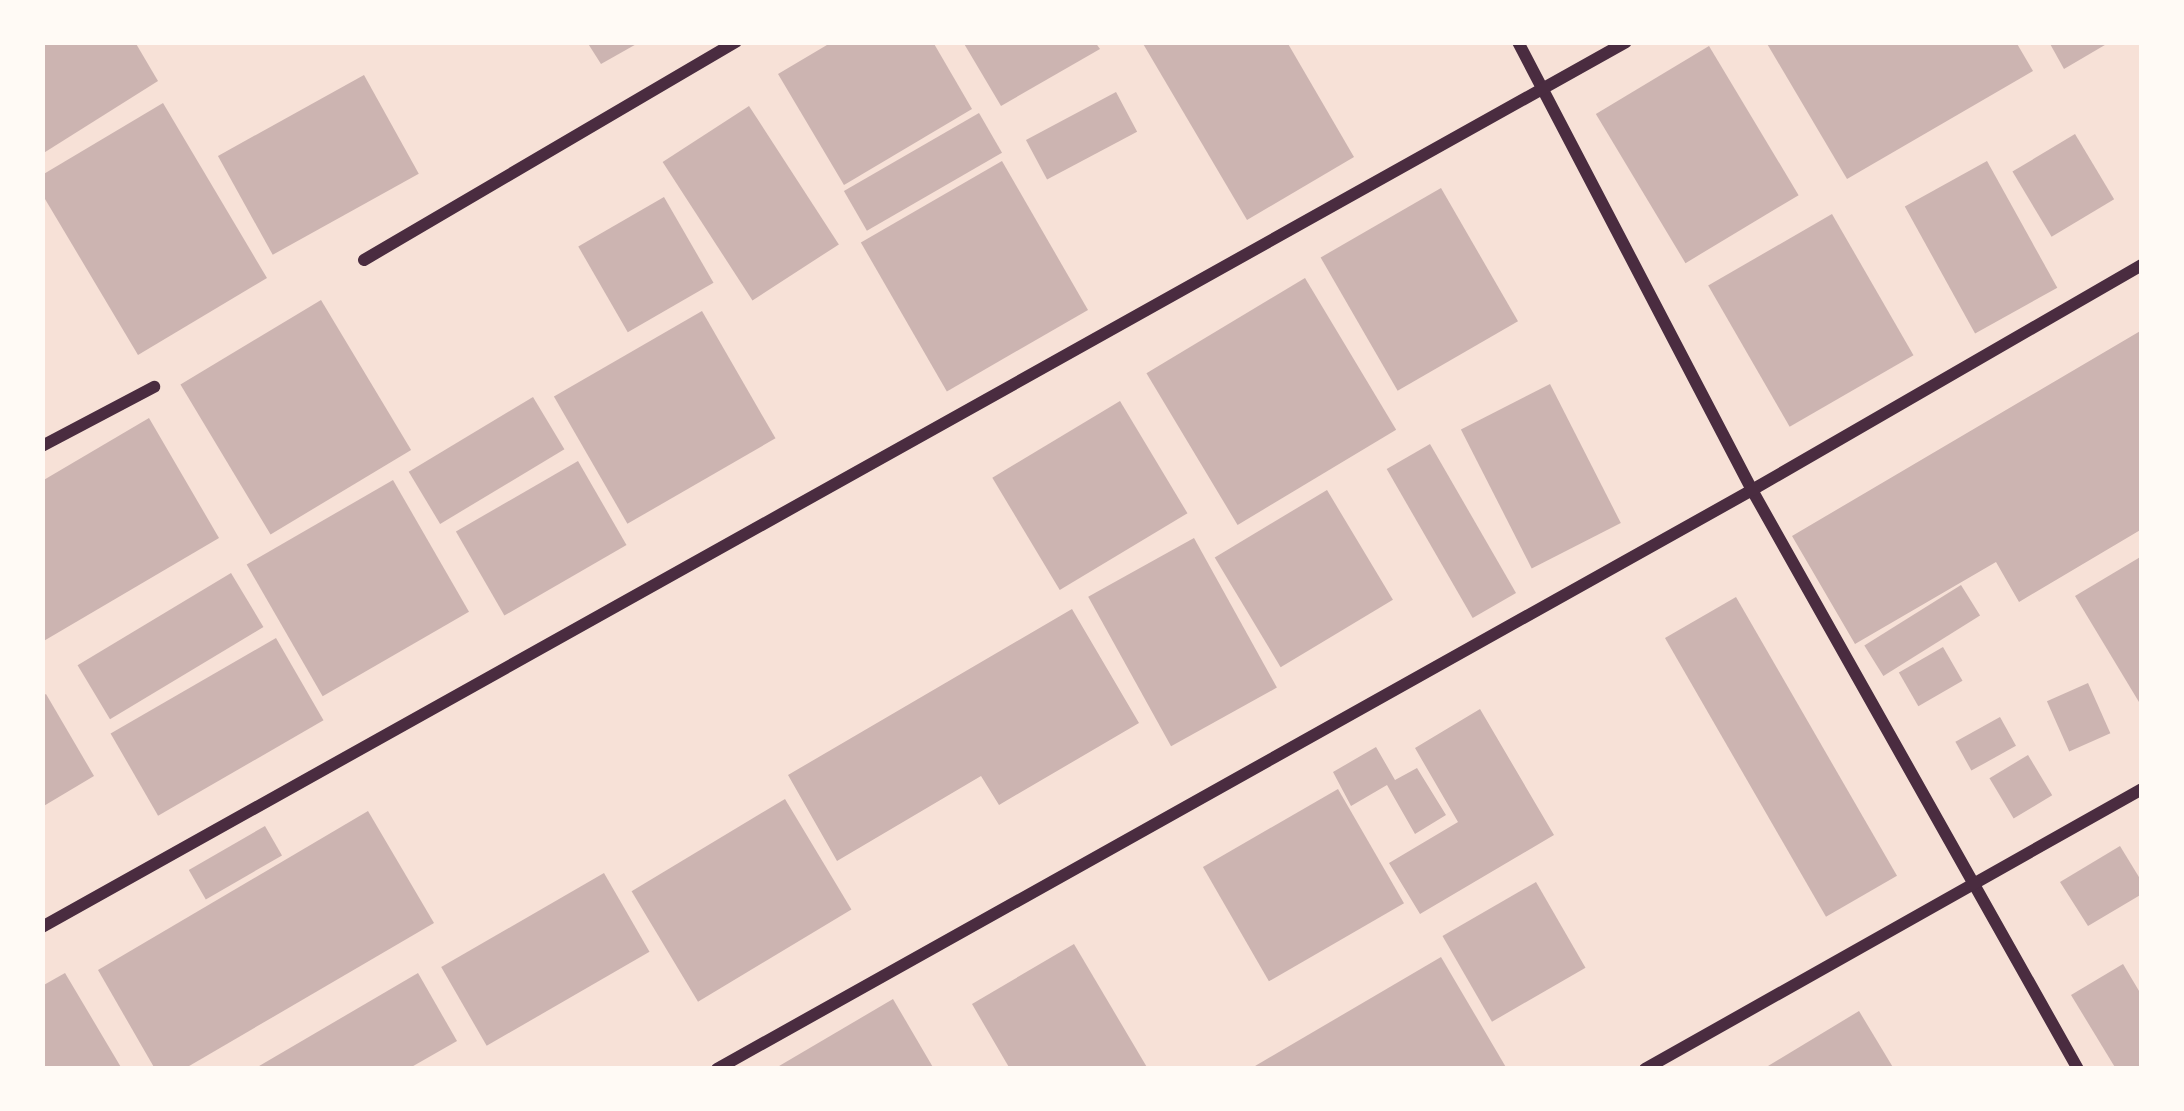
<!DOCTYPE html>
<html>
<head>
<meta charset="utf-8">
<style>
  body { margin:0 }
  #map { position:relative; width:2184px; height:1111px; overflow:hidden; background:#f7e1d7; font-family:Literata,serif }
  div>[style] { position:absolute }
  .building>* { inset:0; background:#ccb4b1; transform-origin:0 0 }
  .minor>* { height:12px; margin:-6px; padding:0 6px; transform-origin:6px; border-radius:6px; background:#4a2c40 }
  span { translate:-50% -50%; white-space:nowrap; text-align:center; line-height:1.15; -webkit-text-stroke:12px #fffaf5; paint-order:stroke }
  .frame { position:absolute; inset:0; border:45px solid #fffaf5; pointer-events:none }
</style>
</head>
<body>
<div id="map">
  <div class="building">
    <div style="clip-path:polygon(42px 42px,135px 42px,158px 81px,42px 154px)"></div>
    <div style="clip-path:polygon(587px 42px,640px 42px,601px 64px)"></div>
    <div style="clip-path:polygon(832px 42px,933px 42px,972px 109px,844px 185px,778px 74px)"></div>
    <div style="clip-path:polygon(963px 42px,1095px 42px,1100px 49px,1001px 106px)"></div>
    <div style="clip-path:polygon(1142px 42px,1287px 42px,1354px 157px,1247px 220px)"></div>
    <div style="clip-path:polygon(1766px 42px,2016px 42px,2033px 71px,1847px 179px)"></div>
    <div style="clip-path:polygon(2049px 42px,2110px 42px,2064px 69px)"></div>
    <div style="left:1709px;top:46px;width:174px;height:132px;rotate:59deg"></div>
    <div style="left:364px;top:75px;width:113px;height:167px;rotate:61deg"></div>
    <div style="left:1116px;top:92px;width:45px;height:102px;rotate:62deg"></div>
    <div style="clip-path:polygon(163px 103px,267px 278px,138px 355px,42px 194px,42px 175px)"></div>
    <div style="left:749px;top:106px;width:165px;height:103px;rotate:57deg"></div>
    <div style="left:979px;top:113px;width:46px;height:156px;rotate:60deg"></div>
    <div style="left:2075px;top:134px;width:76px;height:73px;rotate:59deg"></div>
    <div style="left:1002px;top:161px;width:172px;height:163px;rotate:60deg"></div>
    <div style="left:1987px;top:161px;width:145px;height:94px;rotate:61deg"></div>
    <div style="left:1441px;top:188px;width:154px;height:139px;rotate:60deg"></div>
    <div style="left:664px;top:197px;width:99px;height:99px;rotate:60deg"></div>
    <div style="left:1832px;top:214px;width:163px;height:143px;rotate:60deg"></div>
    <div style="left:1305px;top:278px;width:177px;height:185px;rotate:59deg"></div>
    <div style="left:321px;top:300px;width:175px;height:164px;rotate:59deg"></div>
    <div style="left:702px;top:311px;width:147px;height:171px;rotate:60deg"></div>
    <div style="clip-path:polygon(2142px 330px,2142px 529px,2019px 602px,1996px 562px,1855px 644px,1792px 536px)"></div>
    <div style="left:1550px;top:384px;width:156px;height:100px;rotate:63deg"></div>
    <div style="left:533px;top:397px;width:61px;height:145px;rotate:59deg"></div>
    <div style="left:1120px;top:401px;width:131px;height:149px;rotate:59deg"></div>
    <div style="clip-path:polygon(149px 418px,219px 538px,42px 642px,42px 481px)"></div>
    <div style="left:1430px;top:444px;width:172px;height:50px;rotate:60deg"></div>
    <div style="left:578px;top:461px;width:97px;height:141px;rotate:60deg"></div>
    <div style="left:393px;top:480px;width:152px;height:169px;rotate:60deg"></div>
    <div style="left:1327px;top:490px;width:128px;height:131px;rotate:59deg"></div>
    <div style="left:1194px;top:538px;width:171px;height:121px;rotate:61deg"></div>
    <div style="clip-path:polygon(2142px 556px,2142px 707px,2075px 596px)"></div>
    <div style="left:231px;top:573px;width:63px;height:179px;rotate:59deg"></div>
    <div style="left:1961px;top:585px;width:36px;height:114px;rotate:58deg"></div>
    <div style="left:1736px;top:597px;width:322px;height:82px;rotate:60deg"></div>
    <div style="clip-path:polygon(1072px 609px,1139px 723px,999px 805px,981px 776px,837px 861px,788px 775px)"></div>
    <div style="left:276px;top:638px;width:95px;height:191px;rotate:60deg"></div>
    <div style="left:1943px;top:647px;width:39px;height:51px;rotate:60deg"></div>
    <div style="left:2088px;top:683px;width:55px;height:45px;rotate:66deg"></div>
    <div style="clip-path:polygon(46px 694px,94px 776px,42px 807px,42px 696px)"></div>
    <div style="clip-path:polygon(1480px 709px,1554px 835px,1420px 914px,1389px 863px,1458px 822px,1415px 748px)"></div>
    <div style="left:2000px;top:717px;width:33px;height:51px;rotate:61deg"></div>
    <div style="clip-path:polygon(1376px 747px,1395px 780px,1417px 768px,1446px 815px,1415px 834px,1387px 785px,1351px 806px,1333px 772px)"></div>
    <div style="left:2028px;top:755px;width:47px;height:45px;rotate:59deg"></div>
    <div style="left:1338px;top:789px;width:132px;height:156px;rotate:60deg"></div>
    <div style="left:785px;top:799px;width:129px;height:179px;rotate:59deg"></div>
    <div style="clip-path:polygon(368px 811px,434px 923px,184px 1069px,155px 1069px,98px 970px)"></div>
    <div style="left:265px;top:826px;width:34px;height:88px;rotate:60deg"></div>
    <div style="clip-path:polygon(2120px 846px,2142px 882px,2142px 894px,2088px 926px,2060px 882px)"></div>
    <div style="left:604px;top:873px;width:91px;height:188px;rotate:60deg"></div>
    <div style="left:1536px;top:882px;width:99px;height:108px;rotate:60deg"></div>
    <div style="clip-path:polygon(1074px 944px,1148px 1069px,1010px 1069px,972px 1004px)"></div>
    <div style="clip-path:polygon(1441px 957px,1507px 1069px,1250px 1069px)"></div>
    <div style="clip-path:polygon(2123px 964px,2142px 996px,2142px 1069px,2116px 1069px,2071px 995px)"></div>
    <div style="clip-path:polygon(65px 973px,122px 1069px,42px 1069px,42px 986px)"></div>
    <div style="clip-path:polygon(418px 973px,457px 1041px,408px 1069px,254px 1069px)"></div>
    <div style="clip-path:polygon(893px 999px,934px 1069px,774px 1069px)"></div>
    <div style="clip-path:polygon(1859px 1011px,1894px 1069px,1763px 1069px)"></div>
  </div>
  <div class="minor">
    <div style="left:1518px;top:42px;width:505px;rotate:62.42deg"></div>
    <div style="left:1752px;top:490px;width:664px;rotate:60.62deg"></div>
    <div style="left:364px;top:260px;width:431px;rotate:-30.4deg"></div>
    <div style="left:42px;top:446px;width:127px;rotate:-27.8deg"></div>
    <div style="left:42px;top:927px;width:1814px;rotate:-29.19deg"></div>
    <div style="left:717px;top:1069px;width:1186px;rotate:-29.22deg"></div>
    <div style="left:1752px;top:490px;width:450px;rotate:-30deg"></div>
    <div style="left:1645px;top:1069px;width:570px;rotate:-29.4deg"></div>
  </div>
  <div class="frame"></div>
</div>
</body>
</html>
